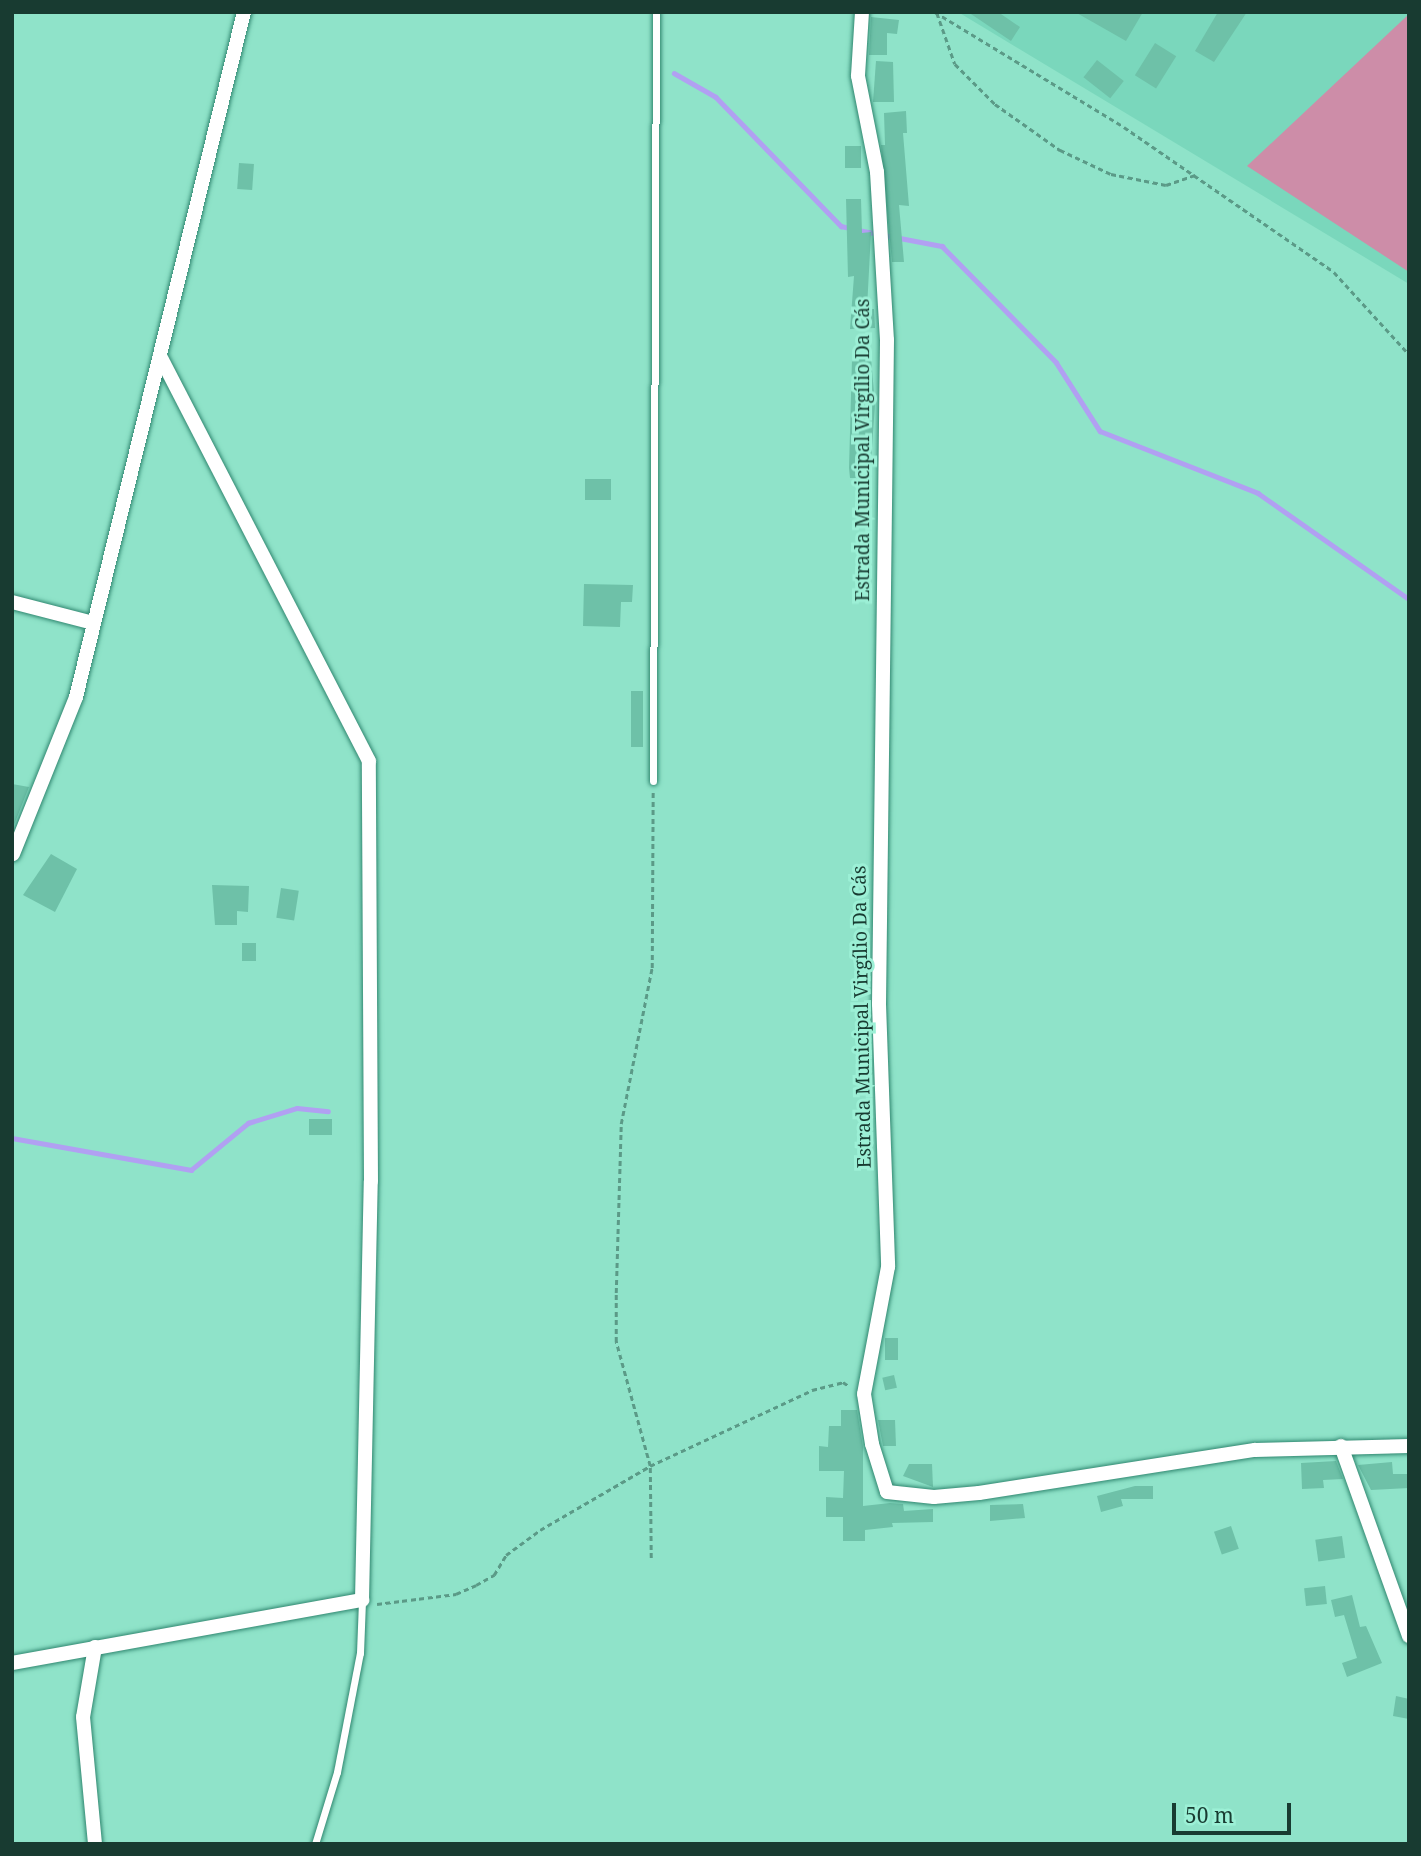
<!DOCTYPE html>
<html>
<head>
<meta charset="utf-8">
<style>
  body { margin:0 }
  #map { position:relative; width:1421px; height:1856px; overflow:hidden; background:#8fe3c9; font-family:"Noto Serif",serif }
  div>[style] { position:absolute }
  .built>* { inset:0; background:#7ad7bc }
  .green>* { inset:0; background:#cd8da8 }
  .stream>* { height:4.5px; margin:-2.25px; padding:0 2.25px; transform-origin:2.25px; border-radius:2.25px; background:#b1a0f2 }
  .building>* { inset:0; background:#6ec1a8; transform-origin:0 0 }
  .path>* { height:2.5px; margin-top:-1.25px; transform-origin:0; background:repeating-linear-gradient(90deg,#5b9a87 0 5px,transparent 0 8.5px) }
  .roads { filter:drop-shadow(0 0 2px #308770) drop-shadow(0 0 2px #308770) }
  .service>* { height:7px; margin:-3.5px; padding:0 3.5px; transform-origin:3.5px; border-radius:3.5px; background:#fff }
  .minor>* { height:14px; margin:-7px; padding:0 7px; transform-origin:7px; border-radius:7px; background:#fff }
  span { translate:-50% -50%; white-space:nowrap; text-align:center; line-height:1.15; -webkit-text-stroke:6px #9cf0d6; paint-order:stroke }
  .street-label { font-size:19px; color:#183b31 }
  .frame { position:absolute; inset:0; border:14px solid #183b31; pointer-events:none }
  .scale { position:absolute; left:1172px; top:1803px; width:119px; height:32px; box-sizing:border-box; border:4px solid #183b31; border-top:0; padding-left:9px; font-size:21px; line-height:24px; white-space:nowrap; color:#183b31; -webkit-text-stroke:5px #9cf0d6; paint-order:stroke }
</style>
</head>
<body>
<div id="map">
  <div class="built">
    <div style="clip-path:polygon(958px 12px,1409px 12px,1409px 284px)"></div>
  </div>
  <div class="green">
    <div style="clip-path:polygon(1409px 14px,1409px 272px,1247px 166px)"></div>
  </div>
  <div class="stream">
    <div style="left:674px;top:73px;width:48px;rotate:29.7deg"></div>
    <div style="left:716px;top:97px;width:180px;rotate:45.9deg"></div>
    <div style="left:841px;top:226px;width:9px;rotate:13deg"></div>
    <div style="left:858px;top:230px;width:86px;rotate:10.8deg"></div>
    <div style="left:942px;top:246px;width:163px;rotate:45.5deg"></div>
    <div style="left:1056px;top:362px;width:82px;rotate:57.5deg"></div>
    <div style="left:1100px;top:431px;width:170px;rotate:21.4deg"></div>
    <div style="left:1258px;top:493px;width:184px;rotate:35.1deg"></div>
    <div style="left:12px;top:1138px;width:182px;rotate:10.1deg"></div>
    <div style="left:191px;top:1170px;width:74px;rotate:-39.5deg"></div>
    <div style="left:248px;top:1123px;width:51px;rotate:-17deg"></div>
    <div style="left:297px;top:1108px;width:31px;rotate:6deg"></div>
  </div>
  <div class="building">
    <div style="clip-path:polygon(968px 12px,998px 12px,1020px 27px,1011px 41px)"></div>
    <div style="clip-path:polygon(1075px 12px,1143px 12px,1126px 41px)"></div>
    <div style="clip-path:polygon(1218px 12px,1247px 12px,1214px 62px,1195px 51px)"></div>
    <div style="clip-path:polygon(871px 17px,899px 20px,897px 34px,887px 33px,887px 55px,869px 55px)"></div>
    <div style="left:1155px;top:43px;width:25px;height:38px;rotate:32deg"></div>
    <div style="left:1097px;top:60px;width:34px;height:22px;rotate:38deg"></div>
    <div style="clip-path:polygon(876px 61px,893px 62px,894px 102px,873px 102px)"></div>
    <div style="clip-path:polygon(906px 111px,907px 133px,903px 133px,909px 206px,899px 205px,904px 262px,892px 262px,881px 145px,885px 145px,884px 113px)"></div>
    <div style="left:861px;top:146px;width:22px;height:16px;rotate:90deg"></div>
    <div style="left:239px;top:163px;width:15px;height:26px;rotate:4deg"></div>
    <div style="clip-path:polygon(846px 199px,861px 199px,862px 233px,871px 232px,867px 309px,874px 309px,875px 328px,850px 329px,854px 276px,848px 277px)"></div>
    <div style="clip-path:polygon(871px 358px,875px 404px,870px 477px,867px 502px,855px 502px,856px 478px,850px 478px,849px 468px,852px 359px)"></div>
    <div style="left:585px;top:479px;width:26px;height:21px"></div>
    <div style="clip-path:polygon(584px 584px,633px 585px,632px 602px,621px 602px,620px 627px,583px 626px)"></div>
    <div style="left:631px;top:691px;width:12px;height:56px"></div>
    <div style="clip-path:polygon(12px 784px,29px 787px,12px 830px)"></div>
    <div style="clip-path:polygon(51px 854px,77px 869px,55px 912px,23px 895px)"></div>
    <div style="clip-path:polygon(212px 885px,249px 886px,248px 912px,237px 911px,237px 925px,215px 925px)"></div>
    <div style="left:281px;top:888px;width:18px;height:30px;rotate:9deg"></div>
    <div style="left:242px;top:943px;width:14px;height:18px"></div>
    <div style="left:332px;top:1119px;width:16px;height:23px;rotate:90deg"></div>
    <div style="left:885px;top:1338px;width:13px;height:22px"></div>
    <div style="left:894px;top:1375px;width:13px;height:12px;rotate:77deg"></div>
    <div style="clip-path:polygon(841px 1410px,857px 1410px,863px 1447px,863px 1506px,890px 1503px,903px 1504px,904px 1511px,933px 1509px,933px 1522px,892px 1523px,893px 1527px,865px 1530px,865px 1541px,843px 1541px,843px 1517px,826px 1517px,826px 1497px,843px 1498px,844px 1471px,819px 1471px,819px 1446px,828px 1447px,829px 1426px,841px 1426px)"></div>
    <div style="clip-path:polygon(878px 1420px,895px 1420px,896px 1446px,883px 1446px)"></div>
    <div style="clip-path:polygon(1336px 1461px,1343px 1479px,1323px 1480px,1324px 1488px,1302px 1489px,1301px 1463px)"></div>
    <div style="clip-path:polygon(1392px 1462px,1393px 1474px,1409px 1474px,1409px 1488px,1371px 1490px,1358px 1465px)"></div>
    <div style="clip-path:polygon(909px 1464px,932px 1464px,933px 1487px,903px 1476px)"></div>
    <div style="clip-path:polygon(1135px 1486px,1153px 1486px,1153px 1499px,1121px 1499px,1123px 1506px,1101px 1512px,1097px 1496px)"></div>
    <div style="clip-path:polygon(1023px 1504px,1025px 1518px,990px 1521px,990px 1505px)"></div>
    <div style="left:1231px;top:1526px;width:24px;height:18px;rotate:71deg"></div>
    <div style="left:1342px;top:1536px;width:22px;height:27px;rotate:82deg"></div>
    <div style="left:1325px;top:1586px;width:18px;height:21px;rotate:84deg"></div>
    <div style="clip-path:polygon(1352px 1595px,1360px 1627px,1366px 1626px,1382px 1663px,1347px 1677px,1342px 1663px,1357px 1658px,1344px 1615px,1335px 1617px,1331px 1600px)"></div>
    <div style="clip-path:polygon(1396px 1696px,1409px 1699px,1409px 1719px,1393px 1716px)"></div>
  </div>
  <div class="path">
    <div style="left:935px;top:12px;width:221px;rotate:31.3deg"></div>
    <div style="left:1124px;top:127px;width:255px;rotate:34.6deg"></div>
    <div style="left:1334px;top:272px;width:111px;rotate:47.6deg"></div>
    <div style="left:937px;top:13px;width:54px;rotate:70.6deg"></div>
    <div style="left:955px;top:64px;width:57px;rotate:45deg"></div>
    <div style="left:995px;top:104px;width:80px;rotate:35.3deg"></div>
    <div style="left:1060px;top:150px;width:56px;rotate:25.2deg"></div>
    <div style="left:1111px;top:174px;width:56px;rotate:11.3deg"></div>
    <div style="left:1166px;top:185px;width:31px;rotate:-19deg"></div>
    <div style="left:651px;top:1558px;width:92px;rotate:-90.6deg"></div>
    <div style="left:650px;top:1466px;width:129px;rotate:-105.3deg"></div>
    <div style="left:616px;top:1342px;width:49px;rotate:-90deg"></div>
    <div style="left:616px;top:1293px;width:169px;rotate:-88.3deg"></div>
    <div style="left:621px;top:1124px;width:159px;rotate:-78.8deg"></div>
    <div style="left:652px;top:968px;width:176px;rotate:-89.7deg"></div>
    <div style="left:377px;top:1604px;width:80px;rotate:-7.2deg"></div>
    <div style="left:456px;top:1594px;width:22px;rotate:-24deg"></div>
    <div style="left:476px;top:1585px;width:21px;rotate:-29deg"></div>
    <div style="left:494px;top:1575px;width:23px;rotate:-59deg"></div>
    <div style="left:506px;top:1555px;width:42px;rotate:-36.3deg"></div>
    <div style="left:540px;top:1530px;width:127px;rotate:-30.2deg"></div>
    <div style="left:650px;top:1466px;width:179px;rotate:-25.1deg"></div>
    <div style="left:812px;top:1390px;width:32px;rotate:-14deg"></div>
    <div style="left:843px;top:1382px;width:7px;rotate:34deg"></div>
  </div>
  <div class="roads">
    <div class="service">
      <div style="left:653px;top:781px;width:769px;rotate:-89.78deg"></div>
      <div style="left:315px;top:1844px;width:75px;rotate:-73deg"></div>
      <div style="left:337px;top:1772px;width:121px;rotate:-79.1deg"></div>
      <div style="left:360px;top:1653px;width:53px;rotate:-87.8deg"></div>
    </div>
    <div class="minor">
      <div style="left:862px;top:12px;width:64px;rotate:93.6deg"></div>
      <div style="left:858px;top:76px;width:98px;rotate:78.8deg"></div>
      <div style="left:877px;top:172px;width:168px;rotate:86.6deg"></div>
      <div style="left:887px;top:340px;width:664px;rotate:90.69deg"></div>
      <div style="left:879px;top:1004px;width:263px;rotate:88deg"></div>
      <div style="left:888px;top:1267px;width:129px;rotate:100.7deg"></div>
      <div style="left:864px;top:1394px;width:51px;rotate:80.9deg"></div>
      <div style="left:872px;top:1444px;width:50px;rotate:72.6deg"></div>
      <div style="left:887px;top:1492px;width:47px;rotate:6.1deg"></div>
      <div style="left:934px;top:1497px;width:45px;rotate:-5.1deg"></div>
      <div style="left:979px;top:1493px;width:279px;rotate:-8.9deg"></div>
      <div style="left:1255px;top:1450px;width:154px;rotate:-1.5deg"></div>
      <div style="left:12px;top:602px;width:84px;rotate:14.5deg"></div>
      <div style="left:13px;top:854px;width:169px;rotate:-68.1deg"></div>
      <div style="left:76px;top:697px;width:705px;rotate:-76.22deg"></div>
      <div style="left:1341px;top:1446px;width:202px;rotate:70.3deg"></div>
      <div style="left:95px;top:1647px;width:71px;rotate:99.7deg"></div>
      <div style="left:83px;top:1717px;width:128px;rotate:84.6deg"></div>
      <div style="left:12px;top:1663px;width:356px;rotate:-10.2deg"></div>
      <div style="left:362px;top:1600px;width:419px;rotate:-88.8deg"></div>
      <div style="left:371px;top:1181px;width:420px;rotate:-90.3deg"></div>
      <div style="left:369px;top:761px;width:456px;rotate:-117.3deg"></div>
    </div>
  </div>
  <div class="street-label">
    <span style="left:863px;top:450px;rotate:-90deg">Estrada Municipal Virgílio Da Cás</span>
    <span style="left:862px;top:1017px;rotate:-91deg">Estrada Municipal Virgílio Da Cás</span>
  </div>
  <div class="frame"></div>
  <div class="scale">50 m</div>
</div>
</body>
</html>
